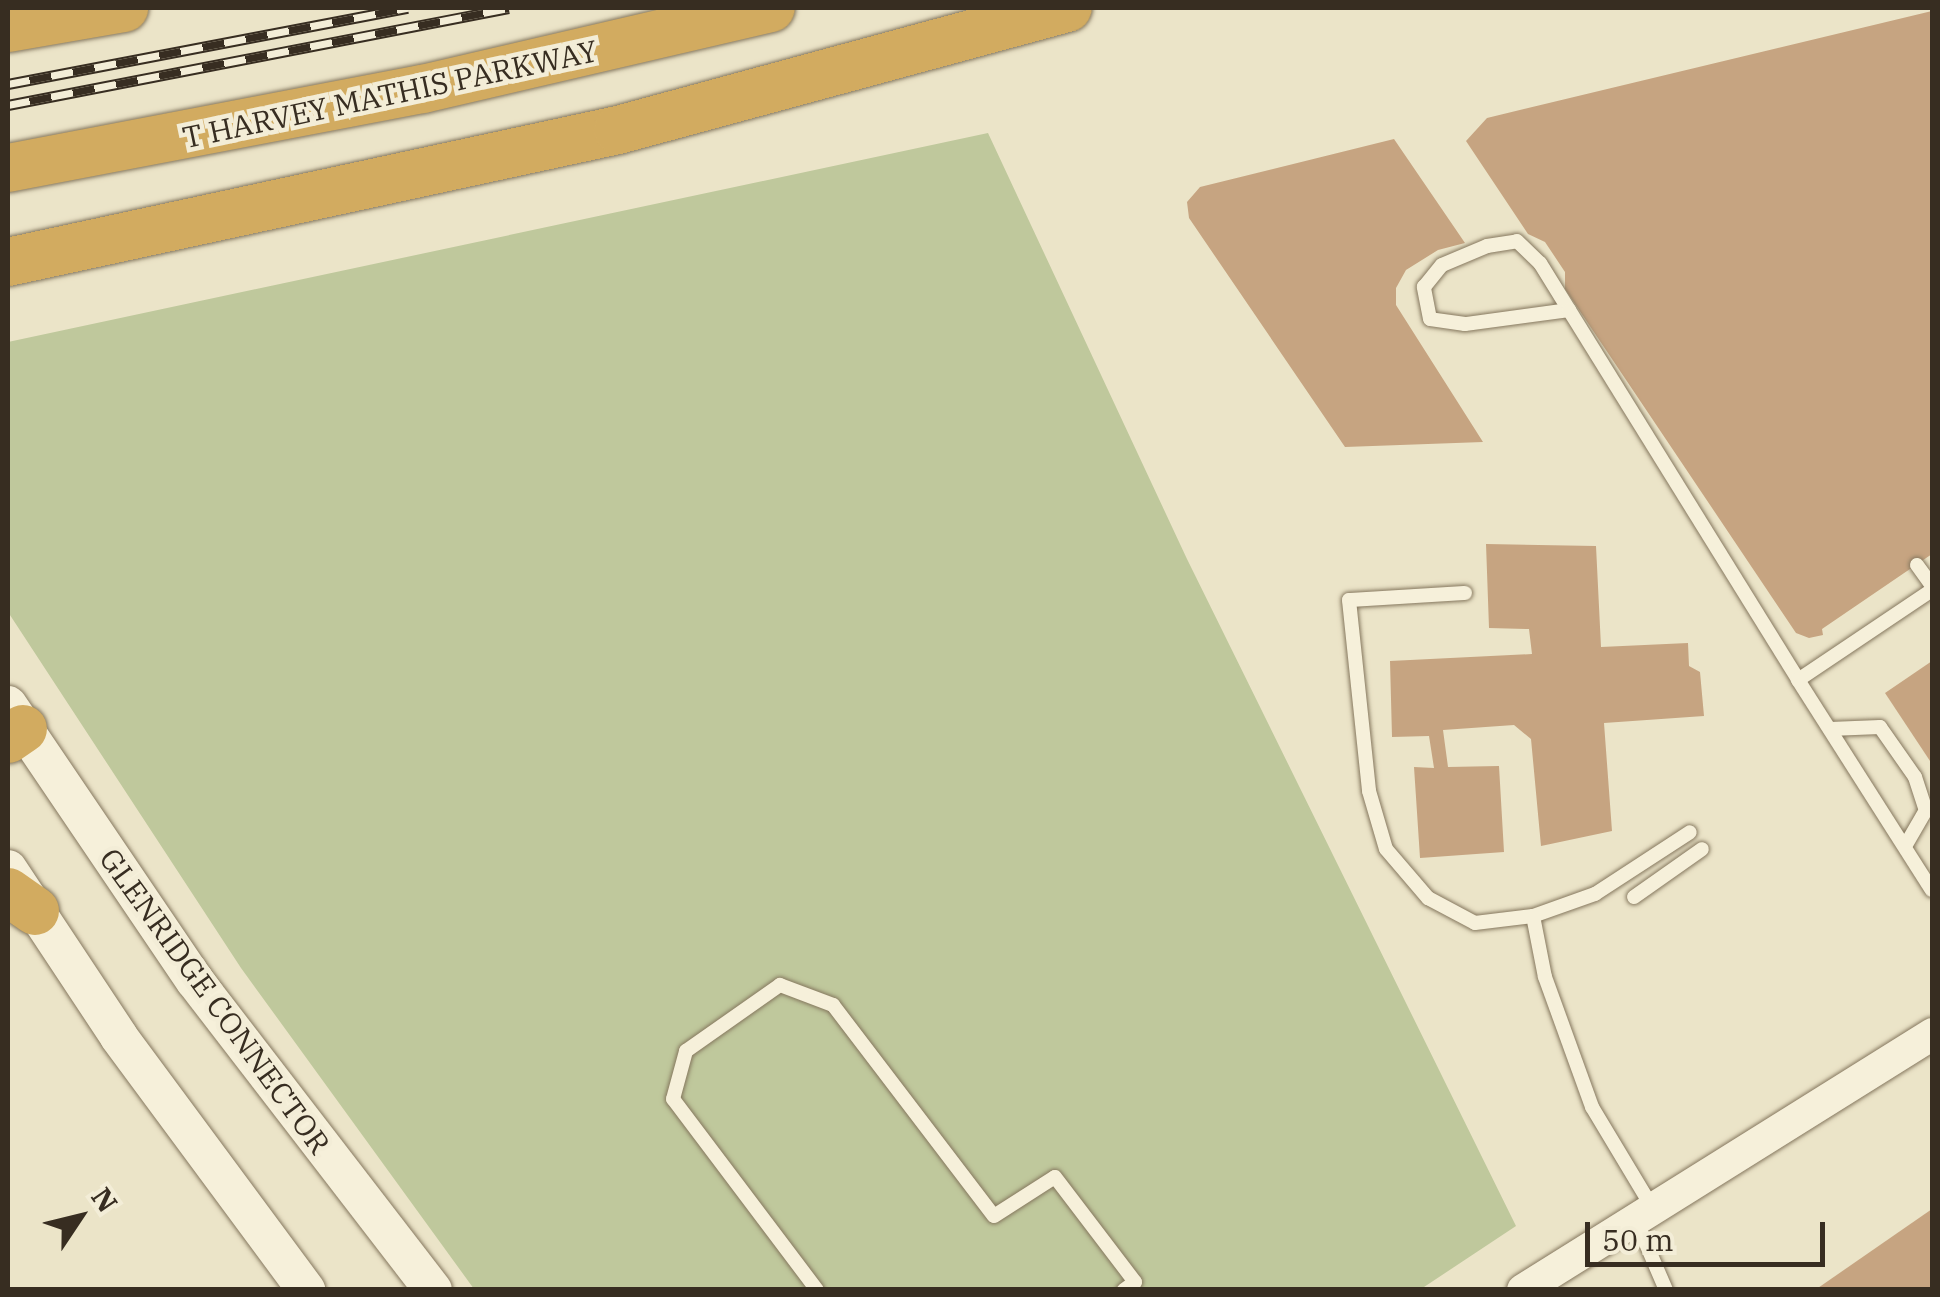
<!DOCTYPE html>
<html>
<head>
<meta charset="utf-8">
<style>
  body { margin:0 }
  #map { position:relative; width:1940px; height:1297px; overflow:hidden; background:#ebe4c8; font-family:"IBM Plex Serif",serif }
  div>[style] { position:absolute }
  .green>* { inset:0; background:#bfc89c }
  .building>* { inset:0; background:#c6a481 }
  .roads { filter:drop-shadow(0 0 2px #85775e) drop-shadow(0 0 2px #85775e) }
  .service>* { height:14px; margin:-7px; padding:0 7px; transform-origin:7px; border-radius:7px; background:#f6f0da }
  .tertiary>* { height:32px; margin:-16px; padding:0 16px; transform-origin:16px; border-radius:16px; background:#f6f0da }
  .secondary>* { height:38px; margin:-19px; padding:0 19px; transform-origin:19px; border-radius:19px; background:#f6f0da }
  .motorway>* { height:48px; margin:-24px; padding:0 24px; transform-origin:24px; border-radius:24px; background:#d2ab60 }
  .rail>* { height:11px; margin-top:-5.5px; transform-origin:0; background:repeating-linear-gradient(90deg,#f3edd7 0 22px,#372d21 0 44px); box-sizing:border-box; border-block:2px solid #372d21 }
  span { translate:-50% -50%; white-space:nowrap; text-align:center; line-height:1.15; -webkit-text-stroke:9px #f3edd7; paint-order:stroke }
  .street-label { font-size:30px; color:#372d21 }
  .frame { position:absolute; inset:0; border:10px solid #372d21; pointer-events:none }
  .north { position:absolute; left:30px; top:1167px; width:100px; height:100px; -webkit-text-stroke:8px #f3edd7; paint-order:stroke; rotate:55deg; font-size:28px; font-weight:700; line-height:40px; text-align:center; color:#372d21 }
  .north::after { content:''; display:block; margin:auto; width:35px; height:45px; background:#372d21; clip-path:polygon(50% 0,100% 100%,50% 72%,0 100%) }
  .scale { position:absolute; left:1585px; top:1222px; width:240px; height:45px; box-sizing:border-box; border:5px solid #372d21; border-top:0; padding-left:12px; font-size:30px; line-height:35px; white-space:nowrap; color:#372d21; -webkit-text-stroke:8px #f3edd7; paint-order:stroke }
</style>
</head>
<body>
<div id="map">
  <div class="green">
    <div style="clip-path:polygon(988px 133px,1187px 559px,1516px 1226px,1421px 1289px,474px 1289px,241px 968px,8px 612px,8px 342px)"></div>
  </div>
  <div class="building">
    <div style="clip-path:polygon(1932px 11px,1932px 554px,1822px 629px,1823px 635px,1809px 638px,1796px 633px,1565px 289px,1565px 272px,1545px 242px,1528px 234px,1466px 141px,1487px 118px)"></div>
    <div style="clip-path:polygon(1394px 139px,1465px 243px,1438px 250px,1406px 270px,1396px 288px,1396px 305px,1483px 442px,1345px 447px,1189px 218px,1187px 202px,1200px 187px)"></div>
    <div style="clip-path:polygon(1486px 544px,1596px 546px,1601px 647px,1688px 643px,1689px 666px,1700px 672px,1704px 716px,1604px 723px,1612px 831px,1541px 846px,1531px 739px,1514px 725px,1443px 730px,1448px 767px,1499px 766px,1504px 852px,1420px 858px,1414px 767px,1434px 768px,1429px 736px,1392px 737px,1390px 661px,1532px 654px,1529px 629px,1489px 628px)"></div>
    <div style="clip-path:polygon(1932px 661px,1932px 764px,1885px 693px)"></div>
    <div style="clip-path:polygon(1932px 1209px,1932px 1290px,1815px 1290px)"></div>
  </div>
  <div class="roads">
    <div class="service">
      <div style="left:1569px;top:310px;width:105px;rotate:172.3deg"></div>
      <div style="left:1465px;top:324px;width:35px;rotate:-172deg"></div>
      <div style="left:1430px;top:319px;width:33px;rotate:-101deg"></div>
      <div style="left:1424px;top:287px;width:28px;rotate:-51deg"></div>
      <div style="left:1442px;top:265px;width:49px;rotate:-22.9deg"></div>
      <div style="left:1487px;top:246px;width:30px;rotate:-9deg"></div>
      <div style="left:1517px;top:241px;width:32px;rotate:44deg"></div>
      <div style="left:1540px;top:263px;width:55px;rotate:58.3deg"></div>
      <div style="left:1569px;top:310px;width:435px;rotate:58.2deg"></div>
      <div style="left:1798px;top:680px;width:249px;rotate:57.5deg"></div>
      <div style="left:1917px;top:565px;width:26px;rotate:54deg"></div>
      <div style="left:1465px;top:593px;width:116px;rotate:176.5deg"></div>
      <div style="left:1349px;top:600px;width:192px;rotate:84deg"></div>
      <div style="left:1369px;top:791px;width:60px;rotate:73.7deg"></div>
      <div style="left:1386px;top:849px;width:65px;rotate:49.4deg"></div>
      <div style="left:1428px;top:898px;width:53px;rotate:28deg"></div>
      <div style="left:1475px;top:923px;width:58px;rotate:-6.9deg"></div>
      <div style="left:1533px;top:916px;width:62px;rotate:78.9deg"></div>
      <div style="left:1545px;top:977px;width:138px;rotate:70.1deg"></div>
      <div style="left:1592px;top:1107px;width:117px;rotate:59deg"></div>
      <div style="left:1798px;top:680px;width:161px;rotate:-33.9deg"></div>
      <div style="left:1830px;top:729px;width:50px;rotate:-2.3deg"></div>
      <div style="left:1880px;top:727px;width:61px;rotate:55deg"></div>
      <div style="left:1915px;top:777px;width:35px;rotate:72deg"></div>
      <div style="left:1926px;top:810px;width:39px;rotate:120deg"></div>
      <div style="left:1634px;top:897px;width:83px;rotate:-35.2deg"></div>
      <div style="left:1533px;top:916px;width:66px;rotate:-19.5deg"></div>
      <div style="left:1595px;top:894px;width:113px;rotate:-33.1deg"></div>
      <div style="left:1635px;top:1218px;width:78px;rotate:66.7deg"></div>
      <div style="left:817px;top:1290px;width:239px;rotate:-127deg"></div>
      <div style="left:673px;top:1099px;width:50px;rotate:-74.8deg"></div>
      <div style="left:686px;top:1051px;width:115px;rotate:-35.1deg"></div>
      <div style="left:780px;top:985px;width:57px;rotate:20.7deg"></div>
      <div style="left:833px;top:1005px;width:265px;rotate:52.7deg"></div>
      <div style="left:994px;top:1216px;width:72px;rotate:-32.6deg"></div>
      <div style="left:1055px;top:1177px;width:132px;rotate:52.7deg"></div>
      <div style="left:1135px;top:1282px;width:14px;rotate:144deg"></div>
    </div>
    <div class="tertiary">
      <div style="left:1523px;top:1290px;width:483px;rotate:-32deg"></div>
    </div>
    <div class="secondary">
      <div style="left:8px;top:705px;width:333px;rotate:55.9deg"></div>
      <div style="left:195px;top:981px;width:390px;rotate:52.4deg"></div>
      <div style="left:8px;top:869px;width:201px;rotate:56.5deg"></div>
      <div style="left:119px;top:1037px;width:315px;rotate:53.5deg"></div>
    </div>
    <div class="motorway">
      <div style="left:8px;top:28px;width:118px;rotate:-9.8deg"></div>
      <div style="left:8px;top:168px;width:422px;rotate:-10.8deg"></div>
      <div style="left:423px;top:89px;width:357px;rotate:-13.1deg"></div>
      <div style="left:8px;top:262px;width:624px;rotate:-12.21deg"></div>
      <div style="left:618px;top:130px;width:466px;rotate:-15.2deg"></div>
      <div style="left:8px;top:739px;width:18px;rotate:-34deg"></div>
      <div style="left:8px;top:892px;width:33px;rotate:35deg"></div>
    </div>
  </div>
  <div class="rail">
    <div style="left:8px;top:84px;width:407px;rotate:-10.8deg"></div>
    <div style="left:8px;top:105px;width:510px;rotate:-10.96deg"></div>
  </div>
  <div class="street-label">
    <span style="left:390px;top:94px;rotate:-12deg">T HARVEY MATHIS PARKWAY</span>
    <span style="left:215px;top:1001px;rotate:54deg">GLENRIDGE CONNECTOR</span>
  </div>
  <div class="frame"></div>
  <div class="north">N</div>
  <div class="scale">50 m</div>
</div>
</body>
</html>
